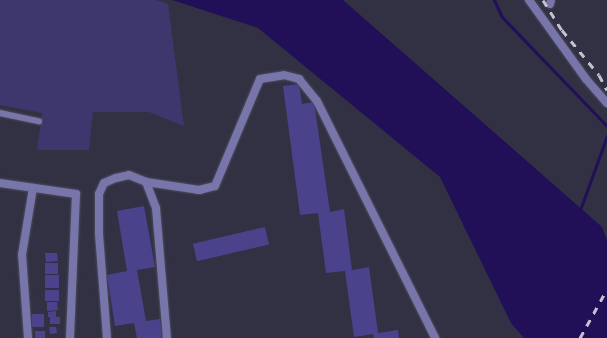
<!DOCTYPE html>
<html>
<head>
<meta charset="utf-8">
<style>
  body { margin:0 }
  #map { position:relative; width:607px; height:338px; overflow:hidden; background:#323144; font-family:"Open Sans",sans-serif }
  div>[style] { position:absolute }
  .green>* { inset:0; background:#3d376d }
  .water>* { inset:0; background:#210f57 }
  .stream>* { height:3px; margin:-1.5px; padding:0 1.5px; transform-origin:1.5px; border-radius:1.5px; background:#210f57 }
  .building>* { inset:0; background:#4b428c; transform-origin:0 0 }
  .roads { filter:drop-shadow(0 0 1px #4e4d5f) drop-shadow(0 0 1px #4e4d5f) }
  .service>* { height:5.5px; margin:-2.75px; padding:0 2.75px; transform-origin:2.75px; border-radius:2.75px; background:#7775aa }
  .minor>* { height:8px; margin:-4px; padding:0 4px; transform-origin:4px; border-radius:4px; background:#7775aa }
  .rail>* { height:3px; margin-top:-1.5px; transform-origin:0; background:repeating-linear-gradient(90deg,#c2c2d0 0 7px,transparent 0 14px) }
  span { translate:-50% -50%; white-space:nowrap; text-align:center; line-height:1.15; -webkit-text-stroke:3px #28273a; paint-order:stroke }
</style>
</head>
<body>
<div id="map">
  <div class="green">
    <div style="clip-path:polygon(0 0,156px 0,168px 4px,184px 126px,149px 112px,93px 112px,89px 150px,37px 150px,42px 113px,0 105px)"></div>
  </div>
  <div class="water">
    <div style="clip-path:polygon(172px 0,343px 0,602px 227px,607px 240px,607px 338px,524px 338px,511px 323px,440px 177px,258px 28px)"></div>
  </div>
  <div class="stream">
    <div style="left:494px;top:0;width:19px;rotate:65deg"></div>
    <div style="left:502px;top:17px;width:151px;rotate:46.1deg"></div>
    <div style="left:580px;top:210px;width:79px;rotate:-70deg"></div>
  </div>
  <div class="building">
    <div style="clip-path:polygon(299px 84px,302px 104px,314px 102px,330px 212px,344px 209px,352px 270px,369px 267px,378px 333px,398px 330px,399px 338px,374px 338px,373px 334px,354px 337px,345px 271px,326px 273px,318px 213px,300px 215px,283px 86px)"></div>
    <div style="clip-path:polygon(144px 206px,155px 267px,137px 270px,146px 321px,160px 319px,162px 338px,137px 338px,134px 323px,115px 326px,107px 275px,127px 271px,117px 211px)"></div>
    <div style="left:265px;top:227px;width:18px;height:74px;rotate:77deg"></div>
    <div style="clip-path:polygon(45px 253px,57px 253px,58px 261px,46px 262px)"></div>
    <div style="left:45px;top:263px;width:13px;height:11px"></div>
    <div style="left:45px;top:275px;width:14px;height:13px"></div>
    <div style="left:45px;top:290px;width:14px;height:11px"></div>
    <div style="clip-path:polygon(47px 302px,57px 302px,58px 310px,47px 311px)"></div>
    <div style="clip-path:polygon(56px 311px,56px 317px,48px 317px,48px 312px)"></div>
    <div style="left:32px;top:314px;width:12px;height:13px"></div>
    <div style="left:60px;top:317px;width:7px;height:10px;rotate:90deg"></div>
    <div style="clip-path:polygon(49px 327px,56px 327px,57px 333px,50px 334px)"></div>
    <div style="left:35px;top:331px;width:10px;height:7px"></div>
  </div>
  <div class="roads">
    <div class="service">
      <div style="left:0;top:113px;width:40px;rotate:12deg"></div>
    </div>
    <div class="minor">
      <div style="left:529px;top:0;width:97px;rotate:54.2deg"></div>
      <div style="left:586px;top:79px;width:32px;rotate:49deg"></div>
      <div style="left:550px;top:4px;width:4px;rotate:-76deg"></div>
      <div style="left:146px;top:182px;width:28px;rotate:69deg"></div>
      <div style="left:156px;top:208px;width:130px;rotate:85.2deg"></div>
      <div style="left:0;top:183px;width:77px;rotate:8.2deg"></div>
      <div style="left:76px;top:194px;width:144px;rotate:92.4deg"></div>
      <div style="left:28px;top:338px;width:83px;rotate:-94.1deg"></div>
      <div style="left:22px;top:255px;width:68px;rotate:-80.7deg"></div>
      <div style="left:107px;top:338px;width:105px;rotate:-94.4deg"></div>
      <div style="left:99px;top:233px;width:39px;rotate:-90deg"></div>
      <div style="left:99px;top:194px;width:12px;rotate:-66deg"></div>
      <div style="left:104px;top:183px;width:13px;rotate:-23deg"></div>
      <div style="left:116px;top:178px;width:13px;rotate:-13deg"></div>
      <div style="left:129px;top:175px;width:18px;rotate:22deg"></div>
      <div style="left:146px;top:182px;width:54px;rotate:8.6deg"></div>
      <div style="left:199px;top:190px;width:16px;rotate:-14deg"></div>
      <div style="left:215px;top:186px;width:116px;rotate:-67.2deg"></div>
      <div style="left:260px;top:79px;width:24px;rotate:-9deg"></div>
      <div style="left:284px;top:75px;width:16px;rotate:15deg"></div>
      <div style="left:299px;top:79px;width:28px;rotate:51deg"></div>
      <div style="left:317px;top:101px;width:265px;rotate:63.5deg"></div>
    </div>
  </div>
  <div class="rail">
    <div style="left:543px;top:0;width:36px;rotate:58deg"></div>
    <div style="left:562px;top:30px;width:58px;rotate:50.6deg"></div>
    <div style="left:599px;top:75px;width:17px;rotate:62deg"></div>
    <div style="left:580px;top:338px;width:56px;rotate:-61.1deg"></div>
  </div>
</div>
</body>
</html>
